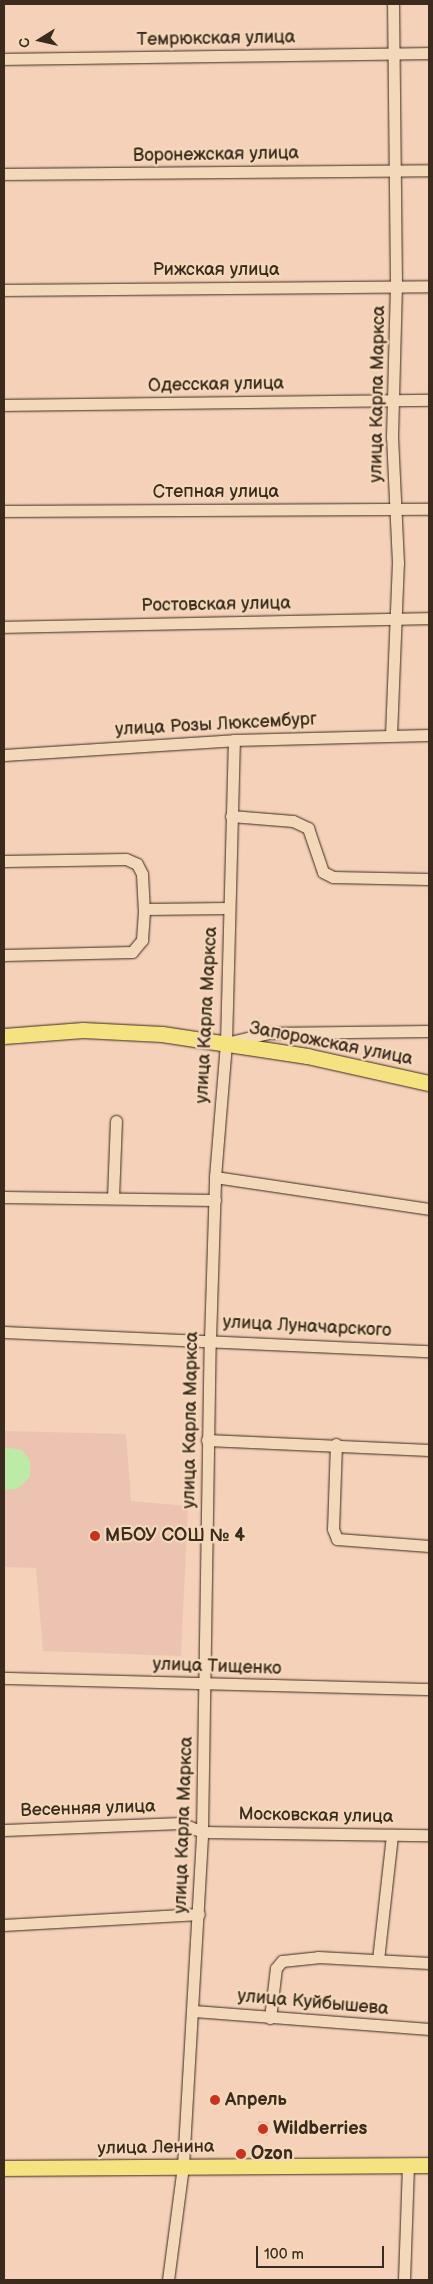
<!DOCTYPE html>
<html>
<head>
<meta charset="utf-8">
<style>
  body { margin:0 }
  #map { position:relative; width:433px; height:2284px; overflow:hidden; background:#f5d1b9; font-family:"Balsamiq Sans",sans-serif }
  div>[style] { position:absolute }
  .built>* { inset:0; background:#ecc3b0 }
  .green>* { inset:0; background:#bdeaa7 }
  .building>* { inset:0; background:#efb5ae; transform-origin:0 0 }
  .roads { filter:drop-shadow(0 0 1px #3b2a1e) drop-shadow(0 0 1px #3b2a1e) }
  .minor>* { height:11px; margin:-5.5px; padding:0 5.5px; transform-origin:5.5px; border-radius:5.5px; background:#f3d9ba }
  .major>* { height:15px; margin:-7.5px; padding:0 7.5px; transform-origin:7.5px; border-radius:7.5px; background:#f5e382 }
  .dots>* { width:14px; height:14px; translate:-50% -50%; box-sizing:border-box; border:2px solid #f3d9ba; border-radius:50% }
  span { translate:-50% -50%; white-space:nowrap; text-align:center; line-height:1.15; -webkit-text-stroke:4.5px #f3d9ba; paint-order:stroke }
  .street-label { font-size:18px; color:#3b2a1e }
  .poi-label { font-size:18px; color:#3b2a1e; font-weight:700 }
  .left { translate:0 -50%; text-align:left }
  .frame { position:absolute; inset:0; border:5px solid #3b2a1e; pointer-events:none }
  .north { position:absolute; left:15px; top:15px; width:50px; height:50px; -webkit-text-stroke:4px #f3d9ba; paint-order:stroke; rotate:260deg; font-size:14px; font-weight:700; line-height:20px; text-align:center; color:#3b2a1e }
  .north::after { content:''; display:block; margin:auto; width:18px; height:22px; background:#3b2a1e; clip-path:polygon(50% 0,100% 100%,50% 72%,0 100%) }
  .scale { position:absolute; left:256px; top:2246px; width:128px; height:22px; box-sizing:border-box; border:2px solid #3b2a1e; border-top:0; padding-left:6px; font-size:15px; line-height:18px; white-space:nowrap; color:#3b2a1e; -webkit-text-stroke:4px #f3d9ba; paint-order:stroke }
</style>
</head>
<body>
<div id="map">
  <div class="built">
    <div style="clip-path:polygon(4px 1431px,126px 1434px,131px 1501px,188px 1506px,181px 1656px,43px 1651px,36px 1568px,4px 1567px)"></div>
  </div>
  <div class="green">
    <div style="clip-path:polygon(4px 1447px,22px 1450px,30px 1461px,30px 1477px,17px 1489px,4px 1490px)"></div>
  </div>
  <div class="building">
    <div style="left:258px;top:2121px;width:11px;height:14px;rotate:5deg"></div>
  </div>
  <div class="roads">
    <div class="minor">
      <div style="left:4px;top:59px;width:425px;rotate:-0.8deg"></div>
      <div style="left:4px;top:174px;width:425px;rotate:-0.5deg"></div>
      <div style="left:4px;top:290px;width:425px;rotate:-0.5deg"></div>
      <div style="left:4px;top:405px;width:425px;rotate:-0.7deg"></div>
      <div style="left:4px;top:511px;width:425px;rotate:-0.3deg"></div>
      <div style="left:4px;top:627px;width:425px;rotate:-1.2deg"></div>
      <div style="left:391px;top:735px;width:172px;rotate:-87.7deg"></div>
      <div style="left:398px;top:563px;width:126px;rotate:-92.7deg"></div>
      <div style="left:392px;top:437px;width:151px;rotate:-88.5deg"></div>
      <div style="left:396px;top:286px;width:282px;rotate:-90.6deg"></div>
      <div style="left:4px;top:755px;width:230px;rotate:-3.7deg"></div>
      <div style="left:234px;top:740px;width:195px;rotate:-1.5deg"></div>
      <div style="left:231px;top:816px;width:62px;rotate:4.6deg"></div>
      <div style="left:293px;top:821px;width:17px;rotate:25deg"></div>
      <div style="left:308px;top:828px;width:46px;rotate:71.2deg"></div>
      <div style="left:323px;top:872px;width:11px;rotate:27deg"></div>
      <div style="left:333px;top:877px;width:96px;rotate:1.2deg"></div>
      <div style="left:4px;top:861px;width:122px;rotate:-0.9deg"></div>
      <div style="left:126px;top:859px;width:12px;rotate:24deg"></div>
      <div style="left:137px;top:864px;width:11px;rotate:63deg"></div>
      <div style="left:142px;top:874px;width:35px;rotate:87deg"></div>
      <div style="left:144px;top:909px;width:85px;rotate:-0.7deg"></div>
      <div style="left:4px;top:955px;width:128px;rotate:-1.3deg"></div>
      <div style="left:132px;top:952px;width:16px;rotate:-50deg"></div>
      <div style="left:142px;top:940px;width:31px;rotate:-86deg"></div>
      <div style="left:230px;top:1042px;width:39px;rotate:-13deg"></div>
      <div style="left:268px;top:1033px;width:161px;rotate:-0.7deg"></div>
      <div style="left:215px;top:1177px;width:216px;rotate:8.5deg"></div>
      <div style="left:4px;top:1197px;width:211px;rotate:0.8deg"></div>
      <div style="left:113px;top:1198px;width:77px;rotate:-87.8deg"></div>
      <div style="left:4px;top:1332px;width:425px;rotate:2.6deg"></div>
      <div style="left:207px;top:1440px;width:222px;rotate:2.6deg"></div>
      <div style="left:336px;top:1444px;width:85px;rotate:92deg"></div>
      <div style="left:333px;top:1529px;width:11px;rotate:68deg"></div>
      <div style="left:337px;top:1539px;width:92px;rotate:4.4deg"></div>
      <div style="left:4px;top:1678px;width:425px;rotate:1.5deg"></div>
      <div style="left:4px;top:1830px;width:177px;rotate:-2.3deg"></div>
      <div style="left:181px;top:1823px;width:23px;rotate:23deg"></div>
      <div style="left:202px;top:1832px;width:227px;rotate:0.8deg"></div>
      <div style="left:4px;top:1925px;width:195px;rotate:-3.2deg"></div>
      <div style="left:378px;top:1960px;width:126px;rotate:-83.6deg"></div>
      <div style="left:194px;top:2011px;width:236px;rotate:4.4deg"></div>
      <div style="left:270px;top:2018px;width:50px;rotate:-83.2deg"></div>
      <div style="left:276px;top:1968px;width:9px;rotate:-49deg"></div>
      <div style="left:282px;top:1961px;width:36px;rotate:-6deg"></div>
      <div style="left:318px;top:1957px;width:111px;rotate:3.1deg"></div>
      <div style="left:168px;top:2280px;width:115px;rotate:-82.5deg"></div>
      <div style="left:183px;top:2166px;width:335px;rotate:-86.7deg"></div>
      <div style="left:202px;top:1832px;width:492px;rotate:-89.1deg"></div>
      <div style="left:210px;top:1340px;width:163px;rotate:-88.2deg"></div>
      <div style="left:215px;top:1177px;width:134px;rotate:-85.3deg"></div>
      <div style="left:226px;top:1043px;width:303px;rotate:-88.5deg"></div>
      <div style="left:404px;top:2280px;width:115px;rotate:-88deg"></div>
    </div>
    <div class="major">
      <div style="left:4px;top:1036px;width:79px;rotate:-4.3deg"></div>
      <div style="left:83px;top:1030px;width:79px;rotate:2.9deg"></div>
      <div style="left:162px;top:1034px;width:147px;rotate:8.6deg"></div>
      <div style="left:307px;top:1056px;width:125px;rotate:12.5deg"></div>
      <div style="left:4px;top:2168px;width:425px;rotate:-0.4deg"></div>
    </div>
  </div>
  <div class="dots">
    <div style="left:95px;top:1536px;background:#c8321e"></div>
    <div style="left:215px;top:2100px;background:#c8321e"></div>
    <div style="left:263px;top:2129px;background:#c8321e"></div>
    <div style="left:241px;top:2154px;background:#c8321e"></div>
  </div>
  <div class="street-label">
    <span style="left:216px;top:39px;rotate:-1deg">Темрюкская улица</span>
    <span style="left:216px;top:155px;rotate:-1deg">Воронежская улица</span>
    <span style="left:216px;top:270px">Рижская улица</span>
    <span style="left:216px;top:385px;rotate:-1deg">Одесская улица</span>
    <span style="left:378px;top:394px;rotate:-89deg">улица Карла Маркса</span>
    <span style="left:216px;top:492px">Степная улица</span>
    <span style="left:216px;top:605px;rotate:-1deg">Ростовская улица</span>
    <span style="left:216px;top:725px;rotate:-3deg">улица Розы Люксембург</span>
    <span style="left:207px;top:1015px;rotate:-87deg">улица Карла Маркса</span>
    <span style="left:331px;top:1044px;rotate:11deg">Запорожская улица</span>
    <span style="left:307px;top:1327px;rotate:3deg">улица Луначарского</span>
    <span style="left:191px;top:1420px;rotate:-89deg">улица Карла Маркса</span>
    <span style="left:217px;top:1667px;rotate:2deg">улица Тищенко</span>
    <span style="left:88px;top:1809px;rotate:-2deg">Весенняя улица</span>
    <span style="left:316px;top:1816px;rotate:1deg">Московская улица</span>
    <span style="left:184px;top:1825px;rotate:-88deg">улица Карла Маркса</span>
    <span style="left:313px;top:2003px;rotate:5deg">улица Куйбышева</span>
    <span style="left:156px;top:2148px;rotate:-1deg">улица Ленина</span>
  </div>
  <div class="poi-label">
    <span class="left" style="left:105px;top:1536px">МБОУ СОШ № 4</span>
    <span class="left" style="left:225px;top:2100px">Апрель</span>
    <span class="left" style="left:273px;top:2129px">Wildberries</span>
    <span class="left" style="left:251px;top:2154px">Ozon</span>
  </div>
  <div class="frame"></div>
  <div class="north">С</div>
  <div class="scale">100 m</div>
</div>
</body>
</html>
